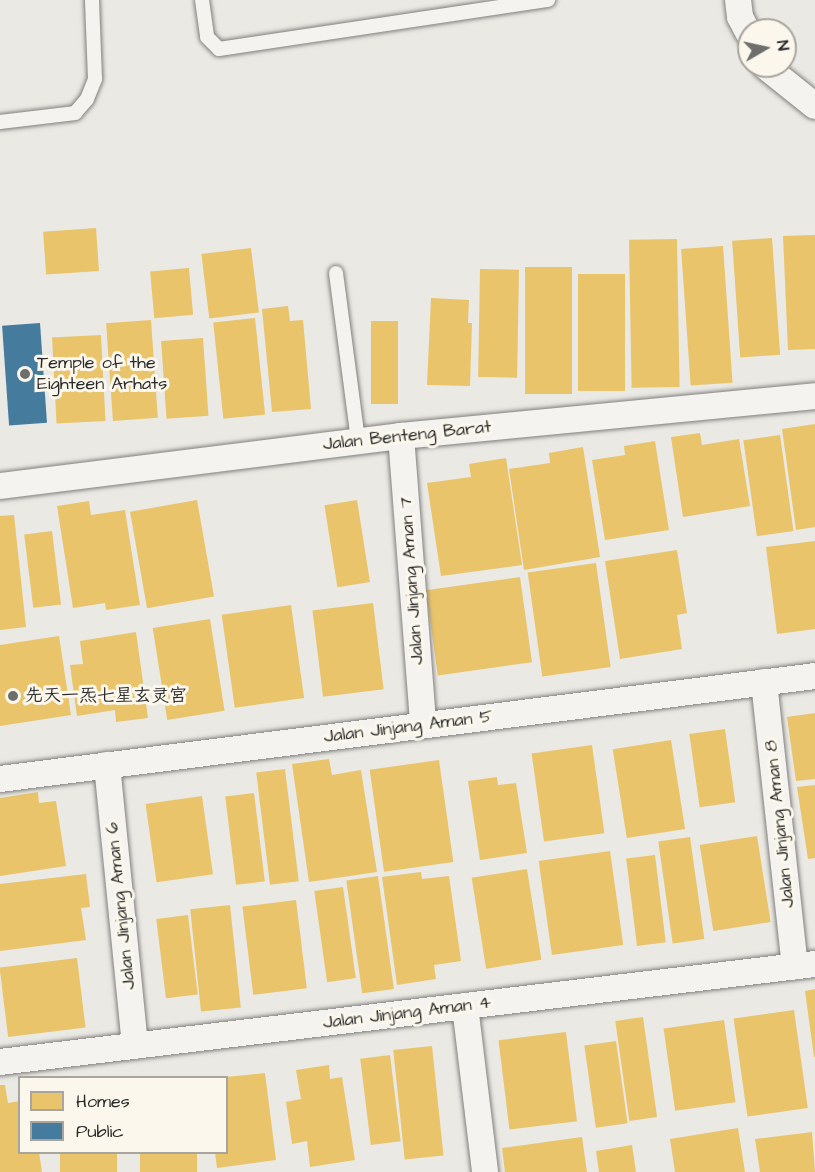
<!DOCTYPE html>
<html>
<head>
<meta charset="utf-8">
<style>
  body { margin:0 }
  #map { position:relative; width:815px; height:1172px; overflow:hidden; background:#eae9e4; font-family:"Architects Daughter","LXGW WenKai TC",sans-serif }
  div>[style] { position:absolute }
  .homes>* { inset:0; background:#e9c46a; transform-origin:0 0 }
  .public>* { inset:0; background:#457b9d; transform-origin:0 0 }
  .roads { filter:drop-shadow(0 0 2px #81807e) drop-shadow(0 0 2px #81807e) }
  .lane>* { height:14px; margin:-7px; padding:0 7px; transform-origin:7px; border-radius:7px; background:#f4f3ef }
  .street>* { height:26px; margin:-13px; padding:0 13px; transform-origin:13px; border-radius:13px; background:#f4f3ef }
  .dots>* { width:16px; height:16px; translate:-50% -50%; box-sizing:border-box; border:3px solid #fbf7ec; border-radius:50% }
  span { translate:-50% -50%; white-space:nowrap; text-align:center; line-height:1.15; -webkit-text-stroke:6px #fbf7ec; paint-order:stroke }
  .poi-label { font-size:18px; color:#2b2b2b }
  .left { translate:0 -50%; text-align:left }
  .street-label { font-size:18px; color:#2b2b2b }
  .legend { position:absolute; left:18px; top:1076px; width:210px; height:78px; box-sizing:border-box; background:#fbf7ec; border:2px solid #a8a59f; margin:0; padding:8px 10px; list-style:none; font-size:18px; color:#2b2b2b }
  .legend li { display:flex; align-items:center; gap:12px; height:30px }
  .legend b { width:30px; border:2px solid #a8a59f }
  .north { position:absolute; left:737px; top:18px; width:60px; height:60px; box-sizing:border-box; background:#fbf7ec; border:2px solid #a8a59f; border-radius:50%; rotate:81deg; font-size:16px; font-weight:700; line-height:24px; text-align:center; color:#2b2b2b }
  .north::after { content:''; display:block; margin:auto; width:21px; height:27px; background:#6e6e6c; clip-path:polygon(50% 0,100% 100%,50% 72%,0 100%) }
</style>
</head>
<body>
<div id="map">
  <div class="homes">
    <div style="left:96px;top:228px;width:43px;height:53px;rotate:86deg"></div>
    <div style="clip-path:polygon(815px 235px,815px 349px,788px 350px,783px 236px)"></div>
    <div style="left:772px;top:238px;width:117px;height:40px;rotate:86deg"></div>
    <div style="left:677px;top:239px;width:148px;height:48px;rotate:89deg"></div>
    <div style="left:723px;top:246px;width:137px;height:42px;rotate:86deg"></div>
    <div style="left:251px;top:248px;width:65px;height:50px;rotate:83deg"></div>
    <div style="left:525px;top:267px;width:47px;height:127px"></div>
    <div style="left:189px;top:268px;width:47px;height:39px;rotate:85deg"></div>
    <div style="left:480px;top:269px;width:39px;height:108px;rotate:1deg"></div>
    <div style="left:578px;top:274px;width:47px;height:117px"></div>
    <div style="clip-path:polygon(431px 298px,469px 300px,468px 323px,472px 323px,470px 386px,427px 385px)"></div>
    <div style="clip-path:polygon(288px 306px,290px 321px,303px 320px,311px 409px,272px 412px,262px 309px)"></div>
    <div style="left:255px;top:318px;width:97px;height:42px;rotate:84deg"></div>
    <div style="left:151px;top:320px;width:98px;height:45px;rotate:86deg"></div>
    <div style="left:371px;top:321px;width:27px;height:83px"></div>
    <div style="left:101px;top:335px;width:86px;height:49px;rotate:87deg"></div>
    <div style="left:203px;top:338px;width:78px;height:42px;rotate:86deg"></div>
    <div style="clip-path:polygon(815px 424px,815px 527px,796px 530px,782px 429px)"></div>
    <div style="clip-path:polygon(700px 433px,702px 445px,739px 439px,750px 506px,683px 517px,671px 437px)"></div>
    <div style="left:780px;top:435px;width:97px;height:37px;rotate:82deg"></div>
    <div style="clip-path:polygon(655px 441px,669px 530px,605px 540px,592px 460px,625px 455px,624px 446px)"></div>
    <div style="clip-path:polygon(583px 447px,600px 557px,524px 570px,509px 469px,550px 463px,549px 453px)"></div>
    <div style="clip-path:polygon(506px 458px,522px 565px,441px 576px,427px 483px,471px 477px,469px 464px)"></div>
    <div style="left:197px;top:500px;width:98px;height:68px;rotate:80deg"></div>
    <div style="left:357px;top:500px;width:83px;height:33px;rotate:81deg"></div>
    <div style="clip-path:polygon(89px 501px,91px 515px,125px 510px,140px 605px,106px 610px,105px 603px,73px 608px,57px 506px)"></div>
    <div style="clip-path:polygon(14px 515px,26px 627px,0 630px,0 516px)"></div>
    <div style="left:52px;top:531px;width:74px;height:28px;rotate:83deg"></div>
    <div style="clip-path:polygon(815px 541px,815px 629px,777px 634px,766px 547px)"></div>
    <div style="clip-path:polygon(677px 550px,687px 613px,677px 615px,682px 649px,620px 659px,605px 561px)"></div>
    <div style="left:596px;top:563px;width:105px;height:69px;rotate:82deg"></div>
    <div style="left:520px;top:577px;width:86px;height:95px;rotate:82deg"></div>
    <div style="left:373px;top:603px;width:87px;height:61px;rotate:83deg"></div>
    <div style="left:291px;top:605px;width:94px;height:70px;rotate:82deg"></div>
    <div style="left:210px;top:619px;width:93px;height:58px;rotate:81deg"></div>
    <div style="clip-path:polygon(136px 632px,148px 718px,116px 722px,115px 710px,77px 716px,70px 665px,83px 664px,80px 641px)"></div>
    <div style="clip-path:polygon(59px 636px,71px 715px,0 726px,0 645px)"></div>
    <div style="clip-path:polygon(815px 713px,815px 779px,796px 781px,787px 717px)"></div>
    <div style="left:725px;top:729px;width:74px;height:36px;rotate:82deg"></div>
    <div style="left:671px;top:740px;width:90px;height:59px;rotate:81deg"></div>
    <div style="left:592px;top:745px;width:89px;height:61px;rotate:82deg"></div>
    <div style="clip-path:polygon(329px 759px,332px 775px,361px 770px,377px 872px,309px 882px,292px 764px)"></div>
    <div style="left:439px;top:760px;width:103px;height:70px;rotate:82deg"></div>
    <div style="left:285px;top:769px;width:113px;height:29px;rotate:83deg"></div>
    <div style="clip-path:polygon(497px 777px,498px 785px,516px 783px,527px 853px,480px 860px,468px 781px)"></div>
    <div style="clip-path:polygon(815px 785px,815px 858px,808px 859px,797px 787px)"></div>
    <div style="clip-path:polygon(38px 792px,39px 803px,56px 801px,66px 866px,0 876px,0 798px)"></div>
    <div style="left:254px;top:793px;width:89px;height:29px;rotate:83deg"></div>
    <div style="left:202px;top:796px;width:79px;height:57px;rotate:82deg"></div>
    <div style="left:757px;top:836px;width:87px;height:58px;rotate:81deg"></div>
    <div style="left:690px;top:837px;width:103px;height:32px;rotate:82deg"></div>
    <div style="left:610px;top:851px;width:95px;height:72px;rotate:82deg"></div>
    <div style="left:655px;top:855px;width:88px;height:29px;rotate:83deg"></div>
    <div style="left:527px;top:869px;width:92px;height:56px;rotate:81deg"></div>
    <div style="clip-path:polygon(421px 872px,422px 879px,449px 876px,461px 961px,434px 965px,436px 979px,397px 985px,382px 877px)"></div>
    <div style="clip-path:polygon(86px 874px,90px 907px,81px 908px,86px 940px,0 951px,0 884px)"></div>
    <div style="left:378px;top:876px;width:114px;height:32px;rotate:82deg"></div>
    <div style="left:343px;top:887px;width:92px;height:29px;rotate:82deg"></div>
    <div style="left:296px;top:900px;width:89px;height:54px;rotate:83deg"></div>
    <div style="left:230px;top:905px;width:103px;height:40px;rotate:84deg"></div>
    <div style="left:188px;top:915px;width:80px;height:32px;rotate:83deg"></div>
    <div style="left:77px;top:958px;width:70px;height:78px;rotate:83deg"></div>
    <div style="clip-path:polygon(815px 989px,815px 1057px,814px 1057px,805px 991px)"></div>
    <div style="left:794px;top:1010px;width:99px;height:61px;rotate:82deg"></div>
    <div style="left:643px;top:1017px;width:101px;height:28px;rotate:82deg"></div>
    <div style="left:724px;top:1020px;width:83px;height:61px;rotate:82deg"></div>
    <div style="left:566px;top:1032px;width:90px;height:68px;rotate:83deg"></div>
    <div style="left:616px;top:1041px;width:83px;height:32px;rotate:82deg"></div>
    <div style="left:432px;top:1046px;width:110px;height:39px;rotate:84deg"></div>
    <div style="left:390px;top:1055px;width:87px;height:30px;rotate:83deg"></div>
    <div style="clip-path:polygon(329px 1065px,330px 1079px,342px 1077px,355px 1160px,310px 1167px,307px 1141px,292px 1144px,286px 1102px,301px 1099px,296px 1070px)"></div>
    <div style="clip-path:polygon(265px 1073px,276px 1160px,217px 1168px,215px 1152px,226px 1152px,226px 1077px)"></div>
    <div style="clip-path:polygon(0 1085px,5px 1085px,8px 1103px,20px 1101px,20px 1152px,39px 1152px,42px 1172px,0 1172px)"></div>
    <div style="clip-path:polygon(738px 1128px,745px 1172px,675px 1172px,670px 1139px)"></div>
    <div style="clip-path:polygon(812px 1132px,815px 1172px,760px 1172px,755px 1139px)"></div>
    <div style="clip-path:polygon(582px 1137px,587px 1172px,505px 1172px,502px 1148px)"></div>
    <div style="clip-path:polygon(632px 1145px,636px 1172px,599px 1172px,596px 1151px)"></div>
    <div style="left:60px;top:1152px;width:57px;height:20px"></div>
    <div style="left:140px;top:1152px;width:57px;height:20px"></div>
  </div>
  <div class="public">
    <div style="left:40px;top:323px;width:100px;height:38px;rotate:86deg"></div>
  </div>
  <div class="roads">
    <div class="lane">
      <div style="left:202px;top:0;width:37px;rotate:82deg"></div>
      <div style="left:207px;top:37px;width:17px;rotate:45deg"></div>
      <div style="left:219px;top:49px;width:333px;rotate:-8.5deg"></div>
      <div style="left:0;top:122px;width:76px;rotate:-6.8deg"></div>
      <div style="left:75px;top:113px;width:18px;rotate:-49deg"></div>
      <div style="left:87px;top:99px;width:22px;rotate:-68deg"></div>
      <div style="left:95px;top:79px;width:79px;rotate:-92.2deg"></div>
      <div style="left:336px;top:273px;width:168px;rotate:82.5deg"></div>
    </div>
    <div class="street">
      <div style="left:738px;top:0;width:17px;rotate:83deg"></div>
      <div style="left:740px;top:17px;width:19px;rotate:62deg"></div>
      <div style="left:765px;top:66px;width:64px;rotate:38.7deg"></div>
      <div style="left:401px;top:436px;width:290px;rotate:85.6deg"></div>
      <div style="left:0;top:486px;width:404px;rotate:-7.1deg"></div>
      <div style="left:401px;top:436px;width:416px;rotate:-5.5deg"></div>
      <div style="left:764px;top:682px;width:286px;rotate:83.8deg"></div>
      <div style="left:107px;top:765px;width:282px;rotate:84.3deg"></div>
      <div style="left:0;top:779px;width:821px;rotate:-7.2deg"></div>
      <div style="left:465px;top:1006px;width:167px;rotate:83.1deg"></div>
      <div style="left:0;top:1062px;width:821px;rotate:-6.86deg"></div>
    </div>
  </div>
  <div class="dots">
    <div style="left:25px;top:374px;background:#6e6e6c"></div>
    <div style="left:13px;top:696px;background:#6e6e6c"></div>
  </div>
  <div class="poi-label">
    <span class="left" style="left:37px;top:374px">Temple of the<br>Eighteen Arhats</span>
    <span class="left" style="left:25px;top:696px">先天一炁七星玄灵宫</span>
  </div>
  <div class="street-label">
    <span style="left:407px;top:436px;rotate:-6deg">Jalan Benteng Barat</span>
    <span style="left:412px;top:581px;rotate:-94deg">Jalan Jinjang Aman 7</span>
    <span style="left:408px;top:727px;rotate:-7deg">Jalan Jinjang Aman 5</span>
    <span style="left:780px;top:824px;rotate:-96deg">Jalan Jinjang Aman 8</span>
    <span style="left:121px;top:906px;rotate:-96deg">Jalan Jinjang Aman 6</span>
    <span style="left:407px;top:1013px;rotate:-7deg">Jalan Jinjang Aman 4</span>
  </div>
  <ul class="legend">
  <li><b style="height:16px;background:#e9c46a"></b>Homes</li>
  <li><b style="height:16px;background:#457b9d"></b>Public</li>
  </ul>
  <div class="north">N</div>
</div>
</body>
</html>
